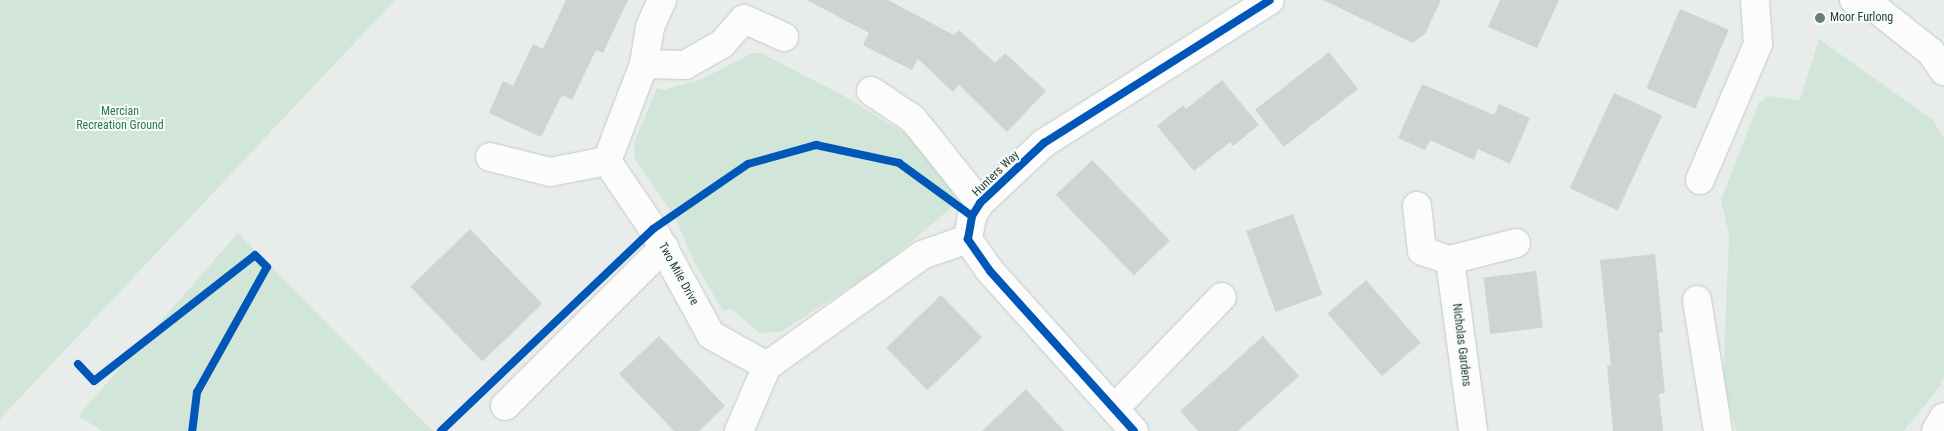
<!DOCTYPE html>
<html>
<head>
<meta charset="utf-8">
<style>
  body { margin:0 }
  #map { position:relative; width:1944px; height:431px; overflow:hidden; background:#e8edeb; font-family:"Roboto Condensed",sans-serif }
  div>[style] { position:absolute }
  .green>* { inset:0; background:#d1e6d8 }
  .building>* { inset:0; background:#cfd4d2; transform-origin:0 0 }
  .roads { filter:drop-shadow(0 0 1px #c5cac8) drop-shadow(0 0 1px #c5cac8) }
  .minor>* { height:28px; margin:-14px; padding:0 14px; transform-origin:14px; border-radius:14px; background:#fcfcfc }
  .cycleway>* { height:8px; margin:-4px; padding:0 4px; transform-origin:4px; border-radius:4px; background:#0057b8 }
  .dots>* { width:14px; height:14px; translate:-50% -50%; box-sizing:border-box; border:2px solid #f7fbf9; border-radius:50% }
  span { translate:-50% -50%; white-space:nowrap; text-align:center; line-height:1.15; -webkit-text-stroke:4px #f7fbf9; paint-order:stroke }
  .poi-label { font-size:12px; color:#24423a }
  .left { translate:0 -50%; text-align:left }
  .park-label { font-size:12px; color:#2d7a4b }
  .street-label { font-size:12px; color:#24423a }
</style>
</head>
<body>
<div id="map">
  <div class="green">
    <div style="clip-path:polygon(0 0,395px 0,0 419px)"></div>
    <div style="clip-path:polygon(1819px 39px,1933px 120px,1944px 139px,1944px 376px,1941px 385px,1904px 431px,1736px 431px,1723px 382px,1729px 236px,1721px 200px,1759px 102px,1768px 96px,1800px 100px)"></div>
    <div style="clip-path:polygon(752px 53px,761px 53px,844px 96px,921px 143px,950px 182px,952px 193px,959px 201px,883px 266px,781px 332px,760px 333px,731px 309px,723px 311px,694px 262px,674px 215px,635px 160px,634px 143px,657px 88px,663px 90px,702px 79px)"></div>
    <div style="clip-path:polygon(238px 233px,433px 431px,103px 431px,78px 416px)"></div>
  </div>
  <div class="building">
    <div style="clip-path:polygon(566px 0,628px 0,603px 53px,596px 50px,572px 100px,562px 95px,541px 137px,489px 113px,503px 81px,513px 86px,533px 44px,543px 49px)"></div>
    <div style="clip-path:polygon(807px 0,888px 0,954px 35px,959px 30px,995px 63px,1005px 53px,1046px 91px,1007px 132px,959px 85px,953px 92px,918px 59px,912px 70px,863px 45px,869px 33px)"></div>
    <div style="clip-path:polygon(1323px 0,1441px 0,1425px 34px,1413px 43px)"></div>
    <div style="clip-path:polygon(1500px 0,1559px 0,1537px 48px,1488px 27px)"></div>
    <div style="left:1680px;top:9px;width:53px;height:86px;rotate:23deg"></div>
    <div style="left:1329px;top:52px;width:47px;height:94px;rotate:52deg"></div>
    <div style="clip-path:polygon(1222px 80px,1259px 125px,1233px 146px,1230px 142px,1194px 171px,1157px 126px,1183px 105px,1186px 109px)"></div>
    <div style="clip-path:polygon(1422px 84px,1494px 115px,1499px 104px,1530px 118px,1510px 164px,1478px 149px,1474px 160px,1430px 140px,1425px 150px,1398px 138px)"></div>
    <div style="left:1614px;top:93px;width:53px;height:105px;rotate:25deg"></div>
    <div style="left:1092px;top:160px;width:112px;height:50px;rotate:46deg"></div>
    <div style="left:1293px;top:214px;width:86px;height:50px;rotate:70deg"></div>
    <div style="left:470px;top:229px;width:104px;height:83px;rotate:46deg"></div>
    <div style="clip-path:polygon(1655px 254px,1663px 332px,1659px 333px,1665px 393px,1659px 394px,1663px 431px,1613px 431px,1607px 366px,1611px 366px,1600px 260px)"></div>
    <div style="left:1536px;top:271px;width:57px;height:53px;rotate:83deg"></div>
    <div style="left:1366px;top:280px;width:83px;height:51px;rotate:49deg"></div>
    <div style="left:941px;top:295px;width:59px;height:76px;rotate:46deg"></div>
    <div style="clip-path:polygon(659px 336px,725px 406px,699px 431px,674px 431px,619px 374px)"></div>
    <div style="clip-path:polygon(1263px 336px,1299px 376px,1238px 431px,1198px 431px,1180px 411px)"></div>
    <div style="clip-path:polygon(1026px 389px,1064px 431px,982px 431px)"></div>
  </div>
  <div class="roads">
    <div class="minor">
      <div style="left:662px;top:0;width:30px;rotate:114deg"></div>
      <div style="left:650px;top:27px;width:37px;rotate:99deg"></div>
      <div style="left:644px;top:64px;width:104px;rotate:110.9deg"></div>
      <div style="left:607px;top:161px;width:82px;rotate:55.9deg"></div>
      <div style="left:653px;top:229px;width:121px;rotate:61.3deg"></div>
      <div style="left:711px;top:335px;width:64px;rotate:29deg"></div>
      <div style="left:1854px;top:0;width:27px;rotate:24deg"></div>
      <div style="left:1879px;top:11px;width:66px;rotate:38.3deg"></div>
      <div style="left:1931px;top:52px;width:23px;rotate:56deg"></div>
      <div style="left:644px;top:64px;width:41px;rotate:1.4deg"></div>
      <div style="left:685px;top:65px;width:43px;rotate:-29.6deg"></div>
      <div style="left:722px;top:44px;width:33px;rotate:-49deg"></div>
      <div style="left:744px;top:19px;width:44px;rotate:24.2deg"></div>
      <div style="left:871px;top:91px;width:50px;rotate:33.7deg"></div>
      <div style="left:913px;top:119px;width:107px;rotate:51.4deg"></div>
      <div style="left:490px;top:157px;width:62px;rotate:14deg"></div>
      <div style="left:550px;top:172px;width:58px;rotate:-10.9deg"></div>
      <div style="left:1700px;top:180px;width:148px;rotate:-66.9deg"></div>
      <div style="left:1758px;top:44px;width:44px;rotate:-93.9deg"></div>
      <div style="left:1417px;top:206px;width:45px;rotate:83.7deg"></div>
      <div style="left:1422px;top:251px;width:29px;rotate:18deg"></div>
      <div style="left:1450px;top:260px;width:68px;rotate:-14.4deg"></div>
      <div style="left:1450px;top:260px;width:173px;rotate:82.3deg"></div>
      <div style="left:1697px;top:300px;width:133px;rotate:80.9deg"></div>
      <div style="left:505px;top:406px;width:225px;rotate:-45deg"></div>
      <div style="left:1115px;top:408px;width:154px;rotate:-46.1deg"></div>
      <div style="left:739px;top:431px;width:71px;rotate:-66.7deg"></div>
      <div style="left:767px;top:366px;width:191px;rotate:-35.6deg"></div>
      <div style="left:922px;top:255px;width:49px;rotate:-19.2deg"></div>
      <div style="left:1134px;top:431px;width:215px;rotate:-132deg"></div>
      <div style="left:990px;top:271px;width:39px;rotate:-125deg"></div>
      <div style="left:968px;top:239px;width:23px;rotate:-80deg"></div>
      <div style="left:972px;top:216px;width:15px;rotate:-58deg"></div>
      <div style="left:980px;top:203px;width:88px;rotate:-43.2deg"></div>
      <div style="left:1044px;top:143px;width:267px;rotate:-32.3deg"></div>
      <div style="left:1936px;top:431px;width:16px;rotate:-60deg"></div>
    </div>
  </div>
  <div class="cycleway">
    <div style="left:78px;top:364px;width:23px;rotate:47deg"></div>
    <div style="left:94px;top:381px;width:204px;rotate:-38deg"></div>
    <div style="left:255px;top:255px;width:17px;rotate:45deg"></div>
    <div style="left:267px;top:267px;width:143px;rotate:119.2deg"></div>
    <div style="left:197px;top:392px;width:39px;rotate:97deg"></div>
    <div style="left:441px;top:431px;width:293px;rotate:-43.6deg"></div>
    <div style="left:653px;top:229px;width:115px;rotate:-34.4deg"></div>
    <div style="left:748px;top:164px;width:71px;rotate:-15.6deg"></div>
    <div style="left:816px;top:145px;width:85px;rotate:12.2deg"></div>
    <div style="left:899px;top:163px;width:90px;rotate:36deg"></div>
    <div style="left:1134px;top:431px;width:215px;rotate:-132deg"></div>
    <div style="left:990px;top:271px;width:39px;rotate:-125deg"></div>
    <div style="left:968px;top:239px;width:23px;rotate:-80deg"></div>
    <div style="left:972px;top:216px;width:15px;rotate:-58deg"></div>
    <div style="left:980px;top:203px;width:88px;rotate:-43.2deg"></div>
    <div style="left:1044px;top:143px;width:267px;rotate:-32.3deg"></div>
  </div>
  <div class="dots">
    <div style="left:1820px;top:18px;background:#697e78"></div>
  </div>
  <div class="poi-label">
    <span class="left" style="left:1830px;top:18px">Moor Furlong</span>
  </div>
  <div class="park-label">
    <span style="left:120px;top:119px">Mercian<br>Recreation Ground</span>
  </div>
  <div class="street-label">
    <span style="left:996px;top:174px;rotate:-44deg">Hunters Way</span>
    <span style="left:678px;top:274px;rotate:61deg">Two Mile Drive</span>
    <span style="left:1461px;top:345px;rotate:83deg">Nicholas Gardens</span>
  </div>
</div>
</body>
</html>
